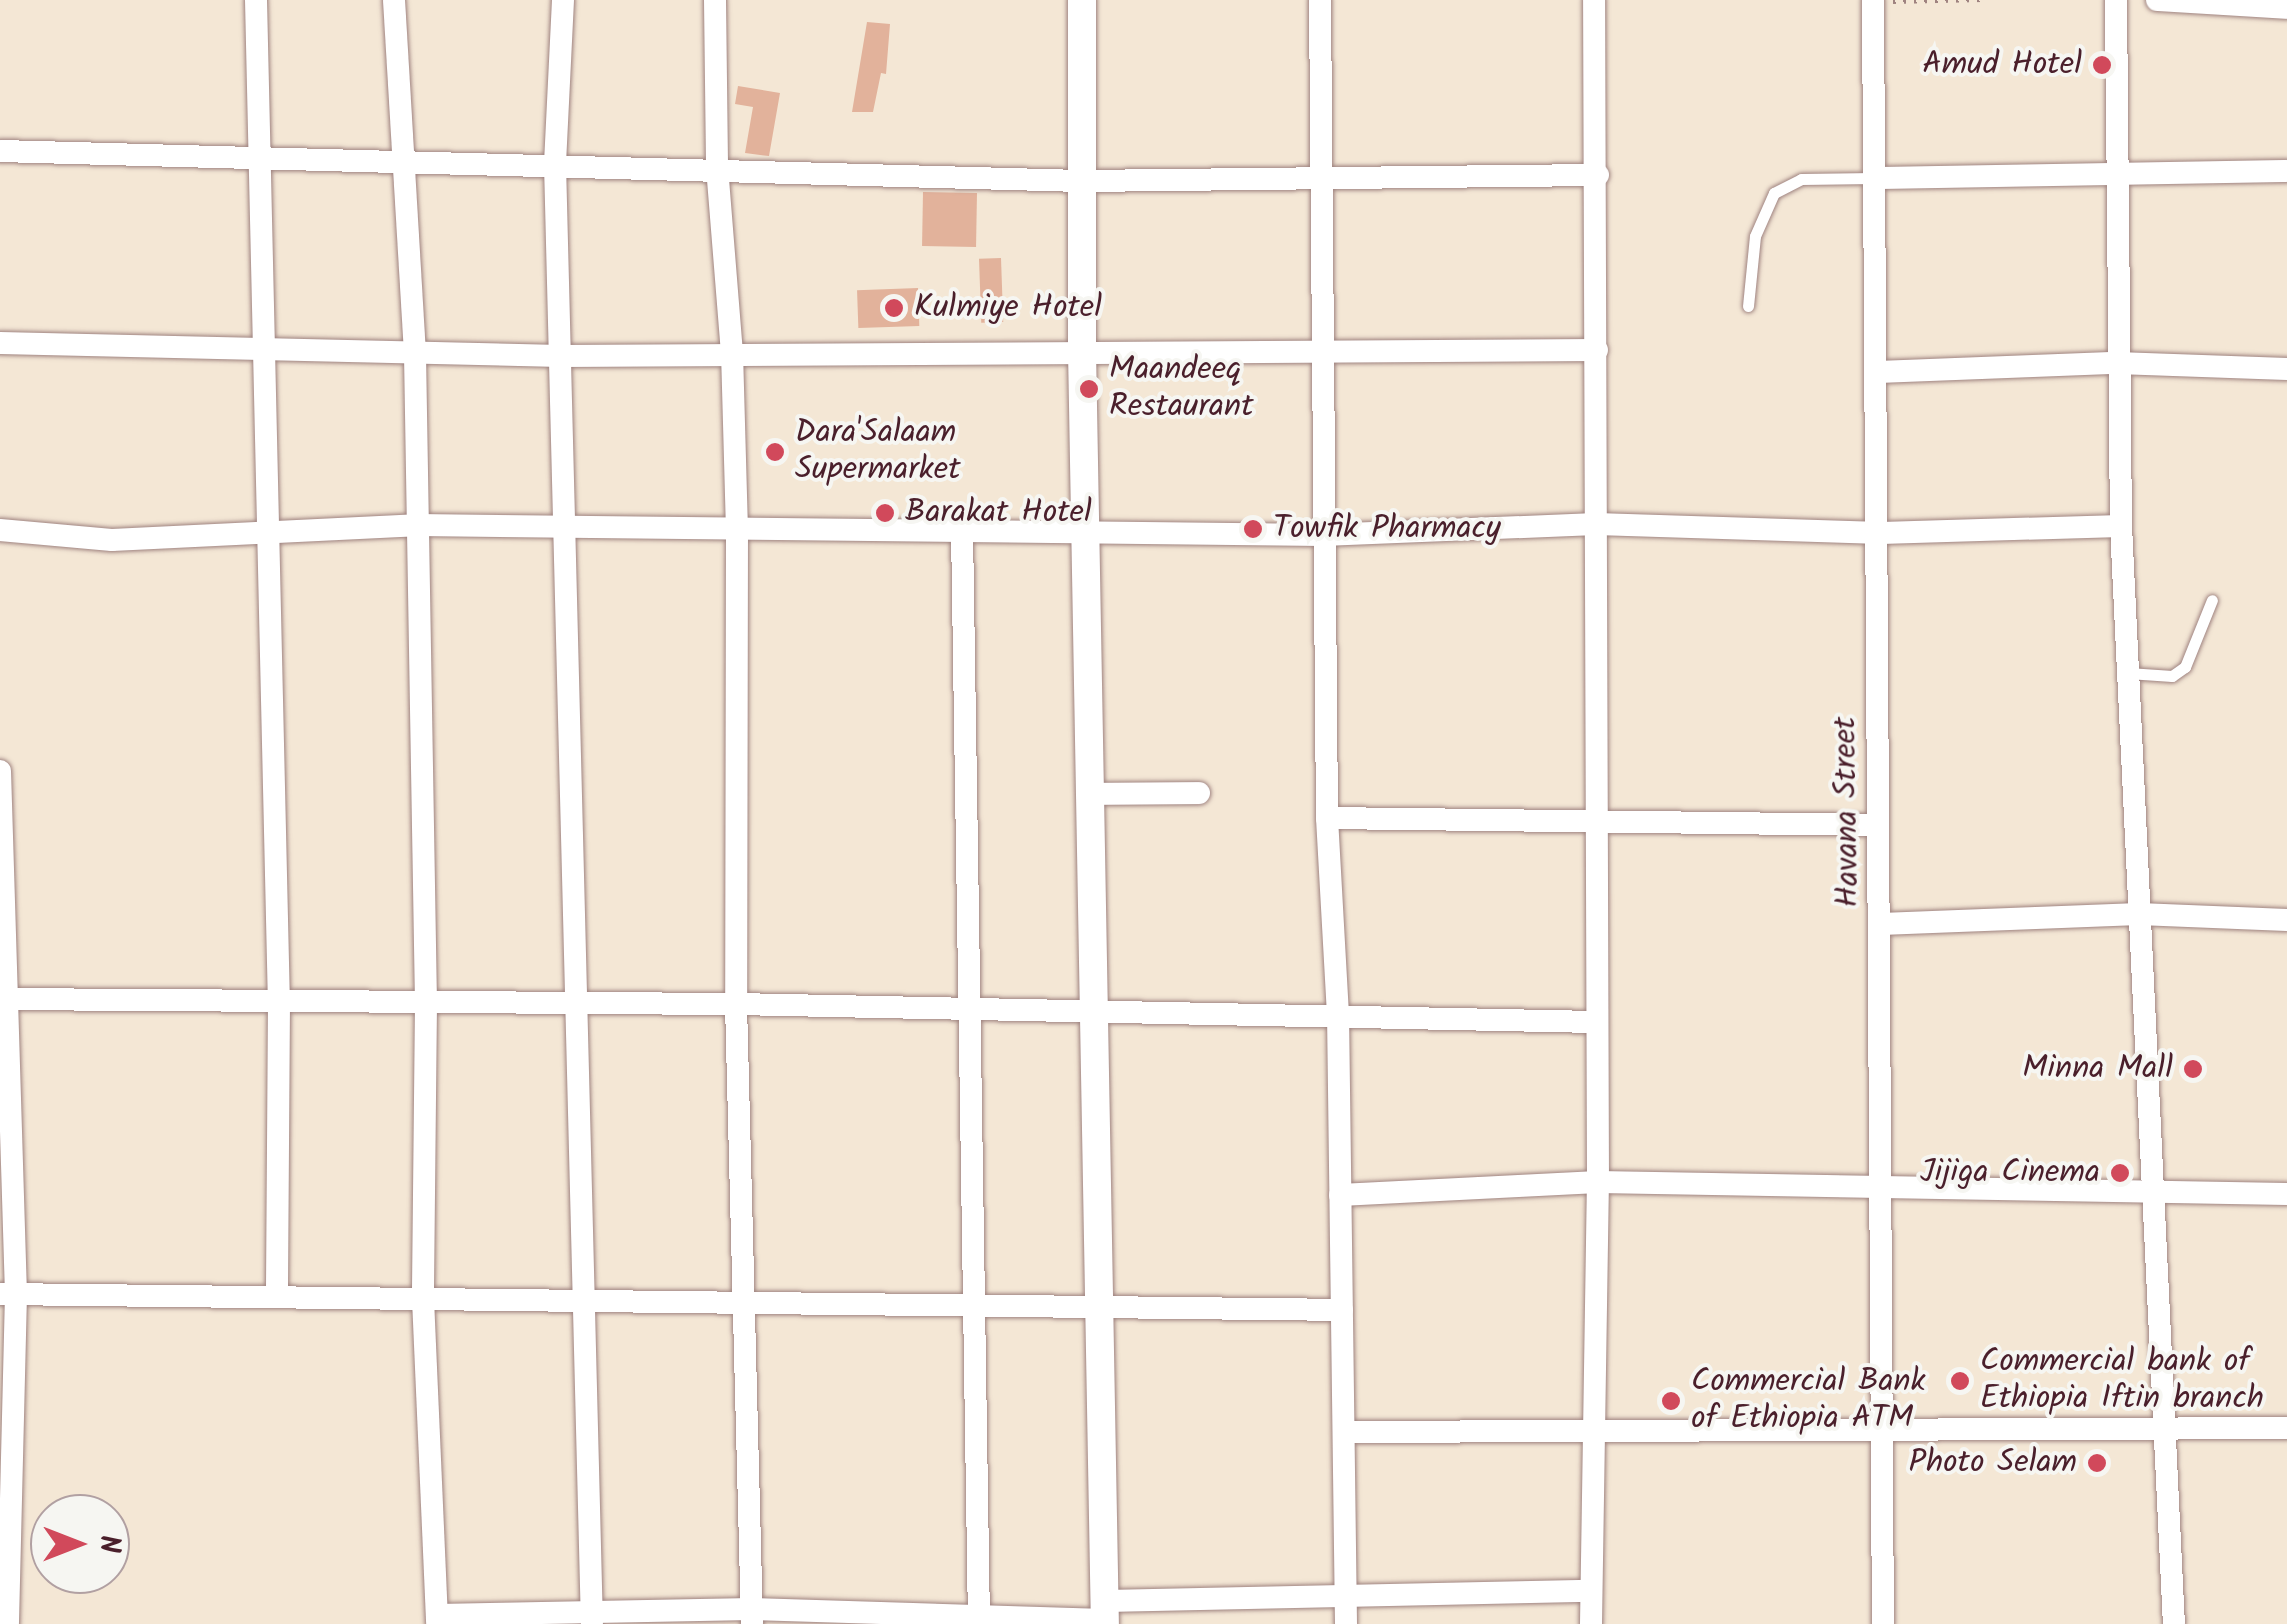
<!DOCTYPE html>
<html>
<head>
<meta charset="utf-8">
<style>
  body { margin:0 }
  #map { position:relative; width:2287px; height:1624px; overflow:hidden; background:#f4e7d5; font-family:Kalam,sans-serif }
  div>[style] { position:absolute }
  .building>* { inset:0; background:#e2b29b; transform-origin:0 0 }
  .path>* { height:4px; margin-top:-2px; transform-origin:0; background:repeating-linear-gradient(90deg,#9f8380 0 2.5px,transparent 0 10.5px) }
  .roads { filter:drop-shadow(0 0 2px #9f8380) drop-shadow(0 0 2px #9f8380) }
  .service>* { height:11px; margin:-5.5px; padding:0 5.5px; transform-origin:5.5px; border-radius:5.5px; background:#fff }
  .minor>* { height:22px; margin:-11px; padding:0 11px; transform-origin:11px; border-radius:11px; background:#fff }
  .tertiary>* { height:28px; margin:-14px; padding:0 14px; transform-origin:14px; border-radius:14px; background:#fff }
  .dots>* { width:28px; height:28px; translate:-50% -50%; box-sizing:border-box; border:5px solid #f6f6f2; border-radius:50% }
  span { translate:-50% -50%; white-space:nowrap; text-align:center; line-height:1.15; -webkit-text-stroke:8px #f6f6f2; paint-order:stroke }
  .poi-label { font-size:32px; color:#4a1f2b }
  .right { translate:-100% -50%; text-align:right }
  .left { translate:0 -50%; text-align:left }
  .street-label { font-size:32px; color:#4a1f2b }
  .north { position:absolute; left:30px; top:1494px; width:100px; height:100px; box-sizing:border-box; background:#f6f6f2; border:2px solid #b1a0a2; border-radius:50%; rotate:90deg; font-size:28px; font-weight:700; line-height:40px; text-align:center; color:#4a1f2b }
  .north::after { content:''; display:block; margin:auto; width:35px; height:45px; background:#d1495b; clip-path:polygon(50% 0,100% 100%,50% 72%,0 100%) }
</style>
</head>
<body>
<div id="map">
  <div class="building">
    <div style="clip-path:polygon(867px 22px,890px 24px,886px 74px,881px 73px,873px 112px,852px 112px)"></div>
    <div style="clip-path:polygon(738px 86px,780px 93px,769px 156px,745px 153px,753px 107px,735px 104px)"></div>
    <div style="left:923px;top:192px;width:54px;height:54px;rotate:1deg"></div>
    <div style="left:1001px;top:258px;width:64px;height:22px;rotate:88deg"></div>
    <div style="left:918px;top:288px;width:38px;height:61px;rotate:88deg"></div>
  </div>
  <div class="path">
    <div style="left:1893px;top:2px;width:90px;rotate:-1.3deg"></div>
  </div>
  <div class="roads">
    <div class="service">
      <div style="left:1748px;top:306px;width:70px;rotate:-84.3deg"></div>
      <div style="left:1755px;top:236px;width:47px;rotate:-66.2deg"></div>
      <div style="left:1774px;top:193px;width:30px;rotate:-27deg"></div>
      <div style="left:1801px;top:179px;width:73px;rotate:-0.8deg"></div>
      <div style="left:2128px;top:673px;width:44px;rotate:3.9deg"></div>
      <div style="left:2172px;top:676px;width:16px;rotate:-35deg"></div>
      <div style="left:2185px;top:667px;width:72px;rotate:-68.1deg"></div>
    </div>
    <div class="minor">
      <div style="left:256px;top:0;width:1002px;rotate:88.69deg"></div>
      <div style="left:279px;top:1002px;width:295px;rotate:90.4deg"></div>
      <div style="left:394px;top:0;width:355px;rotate:86.6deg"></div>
      <div style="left:415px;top:354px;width:649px;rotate:89.03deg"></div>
      <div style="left:426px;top:1003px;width:296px;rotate:90.6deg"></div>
      <div style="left:423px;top:1299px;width:325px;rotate:87.5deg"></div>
      <div style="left:563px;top:0;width:164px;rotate:92.8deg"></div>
      <div style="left:555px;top:164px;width:1460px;rotate:88.55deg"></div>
      <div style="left:715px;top:0;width:167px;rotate:89.3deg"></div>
      <div style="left:717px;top:167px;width:186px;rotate:85.4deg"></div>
      <div style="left:732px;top:352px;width:175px;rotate:88.4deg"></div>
      <div style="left:737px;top:527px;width:477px;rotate:90.1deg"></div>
      <div style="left:736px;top:1004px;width:620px;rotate:88.52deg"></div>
      <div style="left:1320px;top:0;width:818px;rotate:89.51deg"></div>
      <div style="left:1327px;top:818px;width:195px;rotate:86.8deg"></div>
      <div style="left:1338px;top:1013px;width:611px;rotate:89.25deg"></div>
      <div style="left:1873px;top:0;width:1624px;rotate:89.65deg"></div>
      <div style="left:2116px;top:0;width:526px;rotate:89.46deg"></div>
      <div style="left:2121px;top:526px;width:1099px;rotate:87.24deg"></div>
      <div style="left:2157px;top:0;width:130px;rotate:3.5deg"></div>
      <div style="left:0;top:151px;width:1083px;rotate:1.59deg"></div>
      <div style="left:1083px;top:181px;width:515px;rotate:-0.67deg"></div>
      <div style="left:1877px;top:178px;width:410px;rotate:-1deg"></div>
      <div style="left:0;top:343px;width:561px;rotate:1.33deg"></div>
      <div style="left:561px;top:356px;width:1036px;rotate:-0.33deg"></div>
      <div style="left:1878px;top:372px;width:239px;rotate:-2.2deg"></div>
      <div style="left:2117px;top:363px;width:170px;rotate:2deg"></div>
      <div style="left:962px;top:529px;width:1095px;rotate:89.11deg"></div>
      <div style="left:0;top:530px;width:112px;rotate:5.1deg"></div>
      <div style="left:112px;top:540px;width:304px;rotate:-2.8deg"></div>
      <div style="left:416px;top:525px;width:907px;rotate:0.63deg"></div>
      <div style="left:1323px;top:535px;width:273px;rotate:-2.3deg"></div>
      <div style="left:1596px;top:524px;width:285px;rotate:1.8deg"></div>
      <div style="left:1881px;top:533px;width:240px;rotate:-1.7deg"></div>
      <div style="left:0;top:771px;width:523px;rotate:88.25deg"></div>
      <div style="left:16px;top:1294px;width:330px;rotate:91.4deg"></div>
      <div style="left:1089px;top:794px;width:110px;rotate:-0.5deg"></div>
      <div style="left:1327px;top:818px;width:551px;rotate:0.73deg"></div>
      <div style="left:1881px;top:924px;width:258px;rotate:-2.2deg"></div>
      <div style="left:2139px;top:914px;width:148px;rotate:2.3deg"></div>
      <div style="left:0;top:999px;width:736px;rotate:0.39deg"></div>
      <div style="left:736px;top:1004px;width:861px;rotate:1.2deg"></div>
      <div style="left:1340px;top:1195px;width:258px;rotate:-2.9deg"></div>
      <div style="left:1598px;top:1182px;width:689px;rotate:1deg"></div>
      <div style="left:0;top:1294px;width:1342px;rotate:0.68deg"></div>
      <div style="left:1344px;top:1432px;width:943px;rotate:-0.24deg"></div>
      <div style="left:1105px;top:1601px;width:486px;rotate:-1.2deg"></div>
      <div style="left:437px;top:1615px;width:315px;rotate:-1.1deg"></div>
      <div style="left:752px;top:1609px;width:353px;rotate:1.8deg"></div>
      <div style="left:1591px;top:1624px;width:442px;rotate:-89.1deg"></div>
      <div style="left:1598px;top:1182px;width:1182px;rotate:-90.19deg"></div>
    </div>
    <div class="tertiary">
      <div style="left:1082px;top:0;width:350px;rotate:90deg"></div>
      <div style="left:1082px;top:350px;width:1274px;rotate:88.97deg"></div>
    </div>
  </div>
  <div class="dots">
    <div style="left:2102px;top:65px;background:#d1495b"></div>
    <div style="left:894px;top:308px;background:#d1495b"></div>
    <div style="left:1089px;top:389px;background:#d1495b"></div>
    <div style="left:775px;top:452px;background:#d1495b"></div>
    <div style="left:885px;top:513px;background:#d1495b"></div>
    <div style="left:1253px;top:529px;background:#d1495b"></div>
    <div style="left:2193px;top:1069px;background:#d1495b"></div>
    <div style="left:2120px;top:1173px;background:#d1495b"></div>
    <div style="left:1960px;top:1381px;background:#d1495b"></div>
    <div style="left:1671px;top:1401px;background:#d1495b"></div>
    <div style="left:2097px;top:1463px;background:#d1495b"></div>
  </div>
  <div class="poi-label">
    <span class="right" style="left:2082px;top:65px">Amud Hotel</span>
    <span class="left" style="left:914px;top:308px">Kulmiye Hotel</span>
    <span class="left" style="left:1109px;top:389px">Maandeeq<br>Restaurant</span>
    <span class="left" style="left:795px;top:452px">Dara'Salaam<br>Supermarket</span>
    <span class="left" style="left:905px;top:513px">Barakat Hotel</span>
    <span class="left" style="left:1273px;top:529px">Towfik Pharmacy</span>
    <span class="right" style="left:2173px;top:1069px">Minna Mall</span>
    <span class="right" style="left:2100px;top:1173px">Jijiga Cinema</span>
    <span class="left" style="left:1980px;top:1381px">Commercial bank of<br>Ethiopia Iftin branch</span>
    <span class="left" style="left:1691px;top:1401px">Commercial Bank<br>of Ethiopia ATM</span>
    <span class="right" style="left:2077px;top:1463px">Photo Selam</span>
  </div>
  <div class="street-label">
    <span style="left:1848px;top:812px;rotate:-91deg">Havana Street</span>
  </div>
  <div class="north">N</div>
</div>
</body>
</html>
